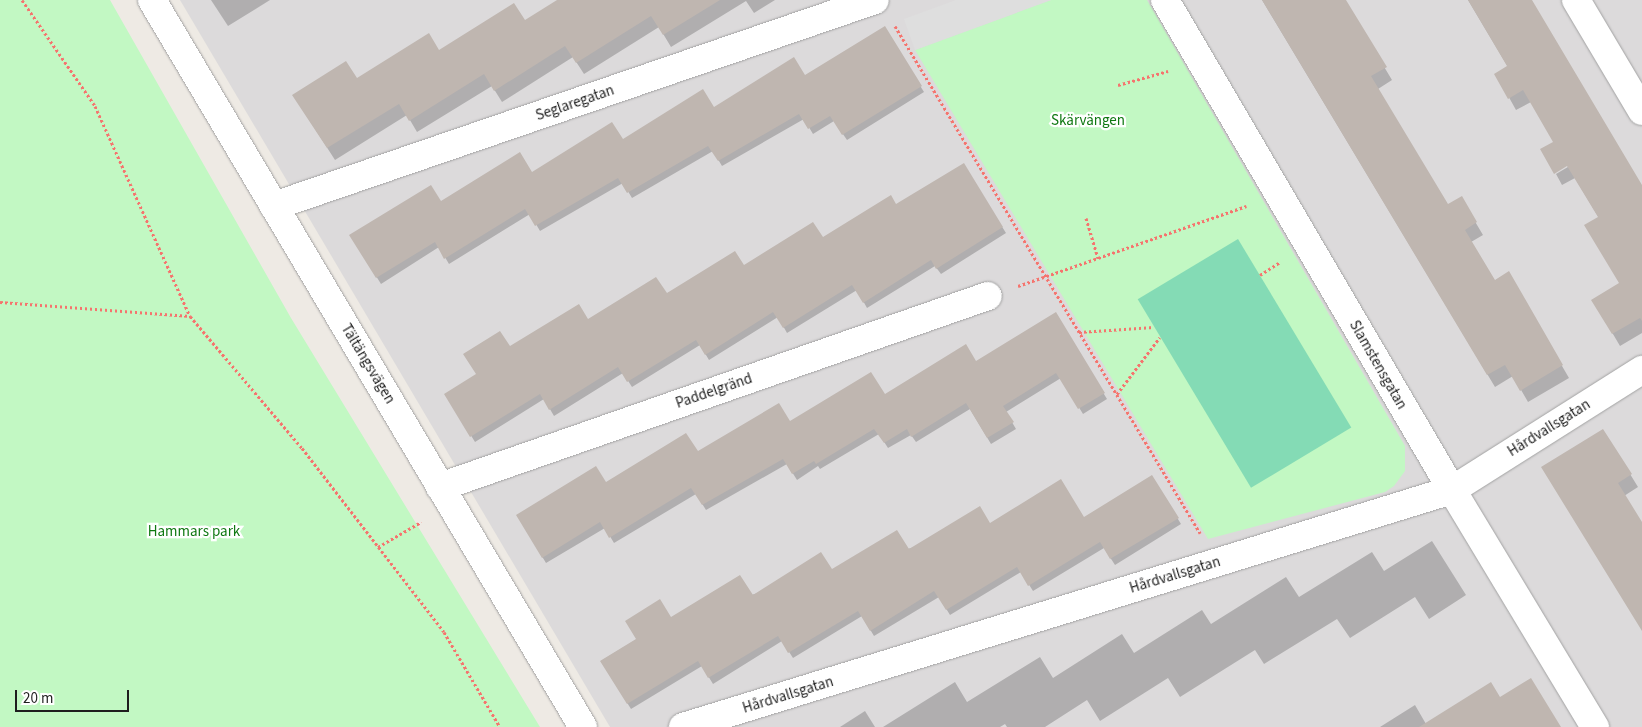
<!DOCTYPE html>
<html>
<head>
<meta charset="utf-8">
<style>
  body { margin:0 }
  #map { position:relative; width:1642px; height:727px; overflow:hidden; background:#eeeae4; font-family:"Source Sans 3",sans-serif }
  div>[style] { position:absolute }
  .residential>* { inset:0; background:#dcdadb }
  .park>* { inset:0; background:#c2f8c3 }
  .pitch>* { inset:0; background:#84dbb5; transform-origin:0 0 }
  .parking>* { inset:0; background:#dedede }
  .shadow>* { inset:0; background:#0003 }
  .building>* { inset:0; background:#bfb6b0 }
  .path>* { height:3px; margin-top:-1.5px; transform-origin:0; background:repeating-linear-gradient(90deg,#f5746e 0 2.5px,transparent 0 5px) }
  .roads { filter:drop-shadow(0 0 1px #a2a2a2) drop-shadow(0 0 1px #a2a2a2) }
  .minor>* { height:28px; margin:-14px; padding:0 14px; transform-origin:14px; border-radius:14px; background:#fff }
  span { translate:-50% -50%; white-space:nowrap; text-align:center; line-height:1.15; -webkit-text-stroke:4.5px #fff; paint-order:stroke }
  .street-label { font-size:15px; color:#1e1e1e }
  .park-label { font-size:15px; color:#0f7812 }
  .scale { position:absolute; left:15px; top:690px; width:114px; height:22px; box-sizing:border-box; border:2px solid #1e1e1e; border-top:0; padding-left:6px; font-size:15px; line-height:18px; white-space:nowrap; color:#1e1e1e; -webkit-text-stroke:4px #fff; paint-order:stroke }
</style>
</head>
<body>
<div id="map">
  <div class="residential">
    <div style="clip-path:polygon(180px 0,1642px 0,1642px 727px,610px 727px)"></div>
  </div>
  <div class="park">
    <div style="clip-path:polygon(0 0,110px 0,291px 318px,540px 727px,0 727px)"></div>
    <div style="clip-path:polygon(1051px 0,1147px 0,1405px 446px,1405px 471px,1394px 486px,1385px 492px,1208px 539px,915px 50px)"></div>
  </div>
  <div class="pitch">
    <div style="left:1238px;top:239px;width:220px;height:117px;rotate:59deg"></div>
  </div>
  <div class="parking">
    <div style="clip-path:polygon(956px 0,1051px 0,915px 50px,904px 19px)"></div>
  </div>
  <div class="shadow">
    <div style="clip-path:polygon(211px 0,270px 0,228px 26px)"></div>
    <div style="clip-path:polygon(559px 0,775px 0,754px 13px,746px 1px,671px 47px,659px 27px,584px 74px,573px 57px,502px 102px,492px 86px,417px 132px,407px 115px,335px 160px,301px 107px,357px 80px,524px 22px)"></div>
    <div style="clip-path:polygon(1262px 0,1344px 0,1392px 80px,1378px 89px,1447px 206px,1461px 198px,1483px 235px,1471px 242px,1494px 281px,1508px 273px,1569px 378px,1528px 402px,1513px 376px,1495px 387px)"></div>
    <div style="clip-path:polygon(1468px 0,1530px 0,1642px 188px,1642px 333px,1620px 346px,1593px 300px,1621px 284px,1599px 218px,1575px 178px,1562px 185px,1556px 174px,1573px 164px,1531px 102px,1516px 110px,1496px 74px,1508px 67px)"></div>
    <div style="clip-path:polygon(884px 28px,924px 92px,847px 140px,834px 121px,813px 134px,804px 119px,722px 166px,713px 151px,632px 198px,623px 183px,540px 231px,530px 214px,449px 264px,439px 247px,381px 284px,351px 236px,805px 77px)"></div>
    <div style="clip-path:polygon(963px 165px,1006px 233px,941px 274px,935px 266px,867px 308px,857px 290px,787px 333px,778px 317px,709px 360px,700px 345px,632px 387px,623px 373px,554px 416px,544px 399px,475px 442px,446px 395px,477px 375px,510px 348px,822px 239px,896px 206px)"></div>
    <div style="clip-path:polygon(1055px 314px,1107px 399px,1083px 414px,1061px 378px,1006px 412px,1016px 429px,991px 444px,970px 409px,916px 442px,911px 435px,888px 448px,879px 434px,820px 469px,818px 466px,797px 480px,787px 464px,706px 510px,696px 494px,614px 543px,605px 528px,546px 563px,517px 515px,606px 483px,790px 423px,884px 396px,976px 363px)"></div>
    <div style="clip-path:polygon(1603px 430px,1638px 487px,1624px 496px,1642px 525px,1642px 629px)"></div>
    <div style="clip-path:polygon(1152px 477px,1181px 524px,1115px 565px,1104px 548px,1033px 591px,1021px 572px,950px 615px,939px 597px,874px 636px,862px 616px,793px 658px,782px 641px,713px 684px,702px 666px,631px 709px,601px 661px,670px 619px,989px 525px,1084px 519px)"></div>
    <div style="clip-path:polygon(1432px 541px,1466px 595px,1429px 619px,1415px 597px,1350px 638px,1337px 619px,1264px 664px,1255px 650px,1180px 697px,1168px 678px,1100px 721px,1087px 700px,1045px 727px,1007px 727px,1005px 724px,1000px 727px,883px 727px,955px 682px,967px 702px,1040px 657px,1053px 678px,1122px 634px,1134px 653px,1202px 610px,1211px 624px,1286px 577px,1299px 597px,1372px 552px,1384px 571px)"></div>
    <div style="clip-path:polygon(1500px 699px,1538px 727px,1380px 727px,1415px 705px,1426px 724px)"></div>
    <div style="clip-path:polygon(865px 711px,875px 727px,840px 727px)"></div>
  </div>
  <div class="building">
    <div style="clip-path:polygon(557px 0,720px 0,663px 35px,651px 16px,576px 63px,565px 46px,494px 91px,484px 74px,409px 121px,399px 104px,327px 148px,292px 95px,346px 61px,357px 78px,429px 33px,439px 50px,514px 3px,525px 20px)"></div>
    <div style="clip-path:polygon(1262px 0,1346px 0,1387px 67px,1371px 76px,1448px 204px,1462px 196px,1477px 222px,1465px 230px,1495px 280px,1509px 271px,1563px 365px,1520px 391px,1505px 365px,1487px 375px)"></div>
    <div style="clip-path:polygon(1468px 0,1532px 0,1642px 185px,1642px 321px,1640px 318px,1612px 334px,1591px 300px,1619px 283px,1584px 225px,1598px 217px,1567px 166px,1554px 174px,1540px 149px,1553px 142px,1523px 90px,1508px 99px,1494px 74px,1507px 66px)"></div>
    <div style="clip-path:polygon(885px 26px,922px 86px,842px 135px,830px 116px,808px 129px,799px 114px,718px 161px,708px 146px,627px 193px,618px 178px,535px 226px,525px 209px,444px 259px,435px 242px,376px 278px,349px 235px,431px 185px,441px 201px,520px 152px,532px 172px,612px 122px,623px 139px,703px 89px,714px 107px,794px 57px,805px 75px)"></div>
    <div style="clip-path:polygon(964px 163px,1003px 227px,936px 269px,931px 260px,863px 303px,852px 285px,783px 328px,773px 312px,705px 355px,696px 340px,627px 382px,618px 367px,549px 410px,540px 394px,470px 437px,444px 394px,476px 374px,463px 354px,500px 331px,510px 346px,579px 304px,588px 319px,656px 277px,667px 293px,735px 251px,744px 265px,813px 222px,823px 237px,891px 195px,896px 204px)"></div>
    <div style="clip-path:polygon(1056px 312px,1105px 393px,1078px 409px,1056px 373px,1003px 406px,1014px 422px,987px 438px,966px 403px,911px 437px,907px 429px,884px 443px,874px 429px,816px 464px,814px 461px,792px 474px,783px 459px,702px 505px,691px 488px,609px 538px,600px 522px,542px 558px,516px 515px,596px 466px,606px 482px,686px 433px,698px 451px,779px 403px,790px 421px,871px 372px,885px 394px,966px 344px,976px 361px)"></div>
    <div style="clip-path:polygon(1603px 429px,1632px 474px,1618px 483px,1642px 522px,1642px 631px,1541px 467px)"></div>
    <div style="clip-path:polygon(1152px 475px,1179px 518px,1110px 559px,1100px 542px,1028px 586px,1017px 567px,946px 610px,934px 591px,870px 631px,858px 611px,788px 653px,778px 636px,708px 678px,698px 661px,627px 704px,600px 661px,636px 639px,625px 621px,660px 599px,671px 617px,740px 575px,753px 595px,821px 552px,832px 569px,897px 530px,909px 549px,980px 506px,990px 523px,1061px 479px,1084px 517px)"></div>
    <div style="clip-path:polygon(1531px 678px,1561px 727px,1419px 727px,1491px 682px,1500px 697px)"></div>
  </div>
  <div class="path">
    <div style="left:22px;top:0;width:129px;rotate:55.4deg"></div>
    <div style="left:95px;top:106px;width:230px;rotate:65.7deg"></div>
    <div style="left:190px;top:316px;width:173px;rotate:49.7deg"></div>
    <div style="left:302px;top:448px;width:232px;rotate:52.3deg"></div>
    <div style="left:444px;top:632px;width:110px;rotate:59.5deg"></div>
    <div style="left:895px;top:26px;width:592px;rotate:58.97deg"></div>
    <div style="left:1118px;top:85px;width:52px;rotate:-15.6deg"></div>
    <div style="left:1086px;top:218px;width:42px;rotate:73.3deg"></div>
    <div style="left:1260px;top:275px;width:24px;rotate:-33deg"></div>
    <div style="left:1018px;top:286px;width:242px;rotate:-19.3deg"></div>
    <div style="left:0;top:302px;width:191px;rotate:4.2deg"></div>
    <div style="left:1079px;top:332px;width:75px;rotate:-3.8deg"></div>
    <div style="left:1117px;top:394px;width:71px;rotate:-53deg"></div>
    <div style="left:378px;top:547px;width:50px;rotate:-30.2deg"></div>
  </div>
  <div class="roads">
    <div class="minor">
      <div style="left:152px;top:0;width:845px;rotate:59.34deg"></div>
      <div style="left:1165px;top:0;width:568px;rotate:59.64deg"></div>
      <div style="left:1452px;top:490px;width:277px;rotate:58.9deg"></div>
      <div style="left:1576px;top:0;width:129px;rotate:59.3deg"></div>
      <div style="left:274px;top:206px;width:635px;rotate:-18.92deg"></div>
      <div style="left:440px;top:487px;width:580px;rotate:-19.22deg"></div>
      <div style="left:683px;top:727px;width:805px;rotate:-17.13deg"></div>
      <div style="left:1452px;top:490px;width:225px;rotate:-32.3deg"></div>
    </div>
  </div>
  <div class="street-label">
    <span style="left:575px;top:103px;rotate:-19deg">Seglaregatan</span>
    <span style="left:368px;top:364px;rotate:59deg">Tältängsvägen</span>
    <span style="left:1378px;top:365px;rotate:60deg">Slamstensgatan</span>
    <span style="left:714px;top:391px;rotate:-19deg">Paddelgränd</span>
    <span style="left:1549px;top:428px;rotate:-32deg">Hårdvallsgatan</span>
    <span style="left:1175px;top:575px;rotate:-17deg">Hårdvallsgatan</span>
    <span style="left:788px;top:695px;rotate:-17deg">Hårdvallsgatan</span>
  </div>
  <div class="park-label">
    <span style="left:1088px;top:121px">Skärvängen</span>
    <span style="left:194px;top:532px">Hammars park</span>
  </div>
  <div class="scale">20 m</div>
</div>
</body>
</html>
